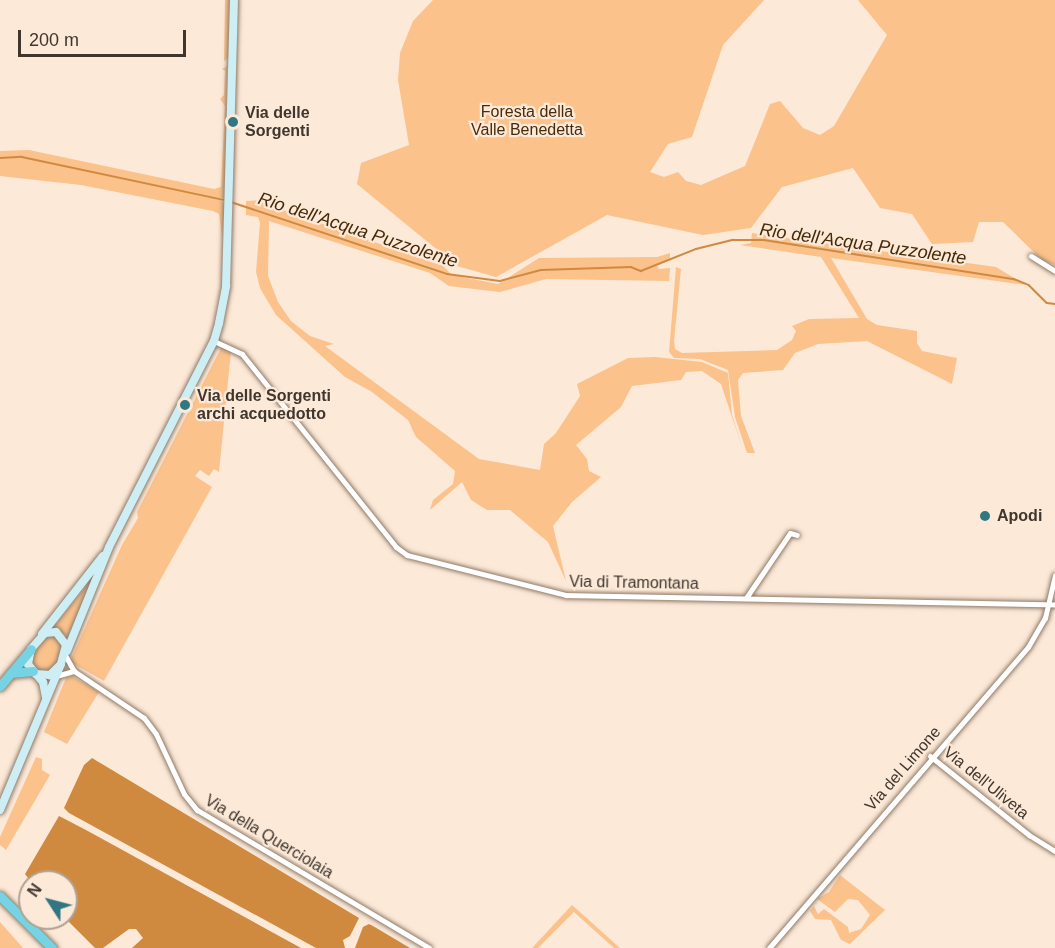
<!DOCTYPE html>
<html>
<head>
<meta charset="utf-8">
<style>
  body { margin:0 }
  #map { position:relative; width:1055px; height:948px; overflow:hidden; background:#fce9d8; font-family:Arial,sans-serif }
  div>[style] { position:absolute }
  .green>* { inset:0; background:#fbc28c }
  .water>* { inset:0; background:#d08a40 }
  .stream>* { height:1.5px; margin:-0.75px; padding:0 0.75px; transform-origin:0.75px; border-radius:0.75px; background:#d08a40 }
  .roads { filter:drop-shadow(0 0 2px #8f7a67) drop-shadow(0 0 2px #8f7a67) }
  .minor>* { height:5px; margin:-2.5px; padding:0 2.5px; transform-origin:2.5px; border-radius:2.5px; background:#fff }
  .secondary>* { height:8px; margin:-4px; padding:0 4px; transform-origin:4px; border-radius:4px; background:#cceef4 }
  .trunk>* { height:9px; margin:-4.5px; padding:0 4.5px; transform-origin:4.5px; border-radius:4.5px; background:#76d3e3 }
  .dots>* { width:16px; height:16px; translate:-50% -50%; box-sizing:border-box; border:3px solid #fce9d8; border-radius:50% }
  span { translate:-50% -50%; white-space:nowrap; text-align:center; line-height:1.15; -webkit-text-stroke:4.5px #fce9d8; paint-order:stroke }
  .park-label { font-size:16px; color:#482b0b }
  .poi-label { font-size:16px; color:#3f362e; font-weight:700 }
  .left { translate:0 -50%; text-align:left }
  .street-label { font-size:16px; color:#3f362e }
  .water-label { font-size:18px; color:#452908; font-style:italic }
  .north { position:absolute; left:18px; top:870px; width:60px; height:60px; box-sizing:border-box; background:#fce9d8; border:2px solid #b0a194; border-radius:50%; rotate:306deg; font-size:16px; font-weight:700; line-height:24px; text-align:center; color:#3f362e }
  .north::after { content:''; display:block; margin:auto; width:21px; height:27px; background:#307783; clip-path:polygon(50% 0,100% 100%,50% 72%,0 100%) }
  .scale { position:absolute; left:18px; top:30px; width:168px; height:27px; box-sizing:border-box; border:3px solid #3f362e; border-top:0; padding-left:8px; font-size:18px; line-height:21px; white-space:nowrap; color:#3f362e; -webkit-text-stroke:4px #fce9d8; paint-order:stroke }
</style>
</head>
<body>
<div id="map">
  <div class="green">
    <div style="clip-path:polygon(225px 0,230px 0,230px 57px,224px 61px)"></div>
    <div style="clip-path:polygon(433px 0,764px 0,723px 45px,692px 137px,668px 144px,650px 172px,664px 177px,678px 172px,686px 181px,701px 185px,745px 166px,770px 104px,780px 101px,803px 128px,820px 135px,834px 126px,887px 35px,858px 0,1055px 0,1055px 265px,1042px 260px,1003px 222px,979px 222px,973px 242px,932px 244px,912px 214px,880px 208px,853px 168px,782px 187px,751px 228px,703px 235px,607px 215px,496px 277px,457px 266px,357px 184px,361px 163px,409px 145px,398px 80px,400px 53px,413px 21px)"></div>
    <div style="clip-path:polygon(227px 66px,225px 198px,219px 198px,225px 205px,222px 237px,219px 214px,213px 211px,81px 185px,0 176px,0 151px,29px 150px,214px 189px,221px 187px,225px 106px,220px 99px,224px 95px,225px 71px,222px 69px)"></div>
    <div style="clip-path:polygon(266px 200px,266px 204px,443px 266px,452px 275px,498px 284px,539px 258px,657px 257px,670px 253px,670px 260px,657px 265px,659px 269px,670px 268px,669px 281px,546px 279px,500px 292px,449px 286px,430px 273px,269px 221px,268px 276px,278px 302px,291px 321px,310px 336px,334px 344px,325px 346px,479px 459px,540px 470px,544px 444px,556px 433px,580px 396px,577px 384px,628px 358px,655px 357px,702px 362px,728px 373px,732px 415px,744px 453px,721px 384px,702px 371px,686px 372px,681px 380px,632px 386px,621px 407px,576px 445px,587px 459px,589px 471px,601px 477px,572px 502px,553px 526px,566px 581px,548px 542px,510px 510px,487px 510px,471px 500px,462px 482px,430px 510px,433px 500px,453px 484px,455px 471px,416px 437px,408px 420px,372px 392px,345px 377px,276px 315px,260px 288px,256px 272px,260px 223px,258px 217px,246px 215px,246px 201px)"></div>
    <div style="clip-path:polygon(752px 233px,996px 267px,1026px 285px,831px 258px,867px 319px,877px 325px,917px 331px,917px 343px,922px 351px,957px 358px,952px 384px,867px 341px,818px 344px,795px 353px,783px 370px,743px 373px,738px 380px,741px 416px,755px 453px,747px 453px,735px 417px,728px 370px,700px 359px,674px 358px,669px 352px,676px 267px,681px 269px,674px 341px,675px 349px,682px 353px,777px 350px,792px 340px,796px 331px,792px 326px,809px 319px,859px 318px,821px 257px,740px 245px,751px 243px)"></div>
    <div style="clip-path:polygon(222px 346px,231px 351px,219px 472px,214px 469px,209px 476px,200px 470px,195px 476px,212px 487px,104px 681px,72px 663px,71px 659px,122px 545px,138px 518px,137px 512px)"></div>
    <div style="clip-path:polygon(93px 578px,68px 636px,53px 628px)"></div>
    <div style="clip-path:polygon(57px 635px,63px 647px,57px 664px,44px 673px,34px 669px,32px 655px,46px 638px)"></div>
    <div style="clip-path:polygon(72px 676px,99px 692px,67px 744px,44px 732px,66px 678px)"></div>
    <div style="clip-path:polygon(36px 757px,42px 759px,42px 770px,50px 775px,6px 850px,0 845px,0 837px)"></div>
    <div style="clip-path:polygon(840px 875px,885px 910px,850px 944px,841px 940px,831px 920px,815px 919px,810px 911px,814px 906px,818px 914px,824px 909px,848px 927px,849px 933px,861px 929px,870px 915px,858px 900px,848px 899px,835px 912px,817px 899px,829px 892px)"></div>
    <div style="clip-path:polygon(572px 905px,620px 948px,614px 948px,574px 912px,538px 948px,532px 948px)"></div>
    <div style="clip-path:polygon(0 922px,23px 948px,0 948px)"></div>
  </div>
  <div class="water">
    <div style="clip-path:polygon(92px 758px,359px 918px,350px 936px,343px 940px,345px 948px,316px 948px,69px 813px,64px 808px,84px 765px)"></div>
    <div style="clip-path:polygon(59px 816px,86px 830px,301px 948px,132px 948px,143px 938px,136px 929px,129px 929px,103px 948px,95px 948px,65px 918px,66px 882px,31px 882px,25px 874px)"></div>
    <div style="clip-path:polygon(369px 924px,373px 926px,410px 948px,355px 948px,363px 927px)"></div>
  </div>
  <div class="stream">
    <div style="left:0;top:158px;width:22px;rotate:-3deg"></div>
    <div style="left:22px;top:157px;width:207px;rotate:12deg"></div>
    <div style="left:231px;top:202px;width:228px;rotate:18.4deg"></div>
    <div style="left:447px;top:274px;width:53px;rotate:7.5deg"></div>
    <div style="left:500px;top:281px;width:42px;rotate:-15deg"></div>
    <div style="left:541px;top:270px;width:90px;rotate:-1.9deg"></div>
    <div style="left:631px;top:267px;width:11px;rotate:22deg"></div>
    <div style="left:641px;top:271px;width:59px;rotate:-21.8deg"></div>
    <div style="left:696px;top:249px;width:38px;rotate:-14deg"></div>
    <div style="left:733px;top:240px;width:31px"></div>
    <div style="left:764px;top:240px;width:253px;rotate:8.9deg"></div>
    <div style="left:1014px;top:279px;width:16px;rotate:22deg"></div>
    <div style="left:1029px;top:285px;width:25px;rotate:45deg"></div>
    <div style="left:1047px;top:303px;width:8px;rotate:7deg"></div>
  </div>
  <div class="roads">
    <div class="minor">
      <div style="left:1031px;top:256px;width:28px;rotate:32deg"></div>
      <div style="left:214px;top:341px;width:31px;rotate:25deg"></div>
      <div style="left:242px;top:354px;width:247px;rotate:51.4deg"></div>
      <div style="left:396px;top:547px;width:14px;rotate:36deg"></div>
      <div style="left:407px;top:555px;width:164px;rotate:14.1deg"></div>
      <div style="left:566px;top:595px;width:489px;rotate:1.1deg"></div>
      <div style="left:746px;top:598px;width:78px;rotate:-55.9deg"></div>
      <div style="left:790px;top:533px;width:7px;rotate:16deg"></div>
      <div style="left:65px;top:655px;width:18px;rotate:61deg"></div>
      <div style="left:74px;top:671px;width:84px;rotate:33.9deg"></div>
      <div style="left:144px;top:718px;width:20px;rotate:53deg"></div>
      <div style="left:156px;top:734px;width:66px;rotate:65deg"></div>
      <div style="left:184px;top:794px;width:21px;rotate:51deg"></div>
      <div style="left:197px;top:810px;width:270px;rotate:30.7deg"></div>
      <div style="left:56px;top:676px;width:19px;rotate:-16deg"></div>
      <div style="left:930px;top:756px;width:127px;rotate:38.6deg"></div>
      <div style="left:1029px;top:835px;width:31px;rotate:32deg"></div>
      <div style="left:769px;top:948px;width:397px;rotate:-49.3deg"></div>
      <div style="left:1028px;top:647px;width:34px;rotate:-60deg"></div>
      <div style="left:1045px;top:618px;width:44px;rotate:-76.9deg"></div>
    </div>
    <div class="secondary">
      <div style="left:56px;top:632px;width:16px;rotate:52deg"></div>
      <div style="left:66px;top:645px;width:20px;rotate:105deg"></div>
      <div style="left:61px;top:664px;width:16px;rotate:135deg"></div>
      <div style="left:50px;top:675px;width:14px;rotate:-176deg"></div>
      <div style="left:36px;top:674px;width:13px;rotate:-129deg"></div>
      <div style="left:28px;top:664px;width:15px;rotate:-79deg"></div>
      <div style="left:31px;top:649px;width:21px;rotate:-49deg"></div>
      <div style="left:45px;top:633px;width:11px;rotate:-5deg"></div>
      <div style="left:42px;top:634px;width:99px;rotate:-52deg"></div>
      <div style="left:67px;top:651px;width:112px;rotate:-68deg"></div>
      <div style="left:109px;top:547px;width:231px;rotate:-63deg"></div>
      <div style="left:214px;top:341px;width:19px;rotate:-74deg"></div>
      <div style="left:219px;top:323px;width:38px;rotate:-79deg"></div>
      <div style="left:226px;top:286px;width:286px;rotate:-88.4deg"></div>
      <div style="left:36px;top:674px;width:11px;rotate:49deg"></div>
      <div style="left:43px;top:682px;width:16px;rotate:79deg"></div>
      <div style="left:0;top:810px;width:158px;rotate:-67.3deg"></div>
    </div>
    <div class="trunk">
      <div style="left:11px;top:673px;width:22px;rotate:-5deg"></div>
      <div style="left:0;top:686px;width:48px;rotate:-50deg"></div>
      <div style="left:0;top:896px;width:74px;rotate:45deg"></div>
    </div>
  </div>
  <div class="dots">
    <div style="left:233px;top:122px;background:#307783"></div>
    <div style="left:185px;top:405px;background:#307783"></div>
    <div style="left:985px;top:516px;background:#307783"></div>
  </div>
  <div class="park-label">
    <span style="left:527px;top:121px">Foresta della<br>Valle Benedetta</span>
  </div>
  <div class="poi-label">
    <span class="left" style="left:245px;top:122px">Via delle<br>Sorgenti</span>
    <span class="left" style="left:197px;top:405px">Via delle Sorgenti<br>archi acquedotto</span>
    <span class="left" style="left:997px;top:516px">Apodi</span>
  </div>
  <div class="street-label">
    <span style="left:634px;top:583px;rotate:1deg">Via di Tramontana</span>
    <span style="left:903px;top:769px;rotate:-49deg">Via del Limone</span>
    <span style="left:986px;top:783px;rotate:39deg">Via dell'Uliveta</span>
    <span style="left:269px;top:837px;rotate:31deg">Via della Querciolaia</span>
  </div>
  <div class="water-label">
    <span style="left:358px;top:230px;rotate:18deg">Rio dell'Acqua Puzzolente</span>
    <span style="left:863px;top:244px;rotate:8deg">Rio dell'Acqua Puzzolente</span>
  </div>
  <div class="north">N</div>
  <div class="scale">200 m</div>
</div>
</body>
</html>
